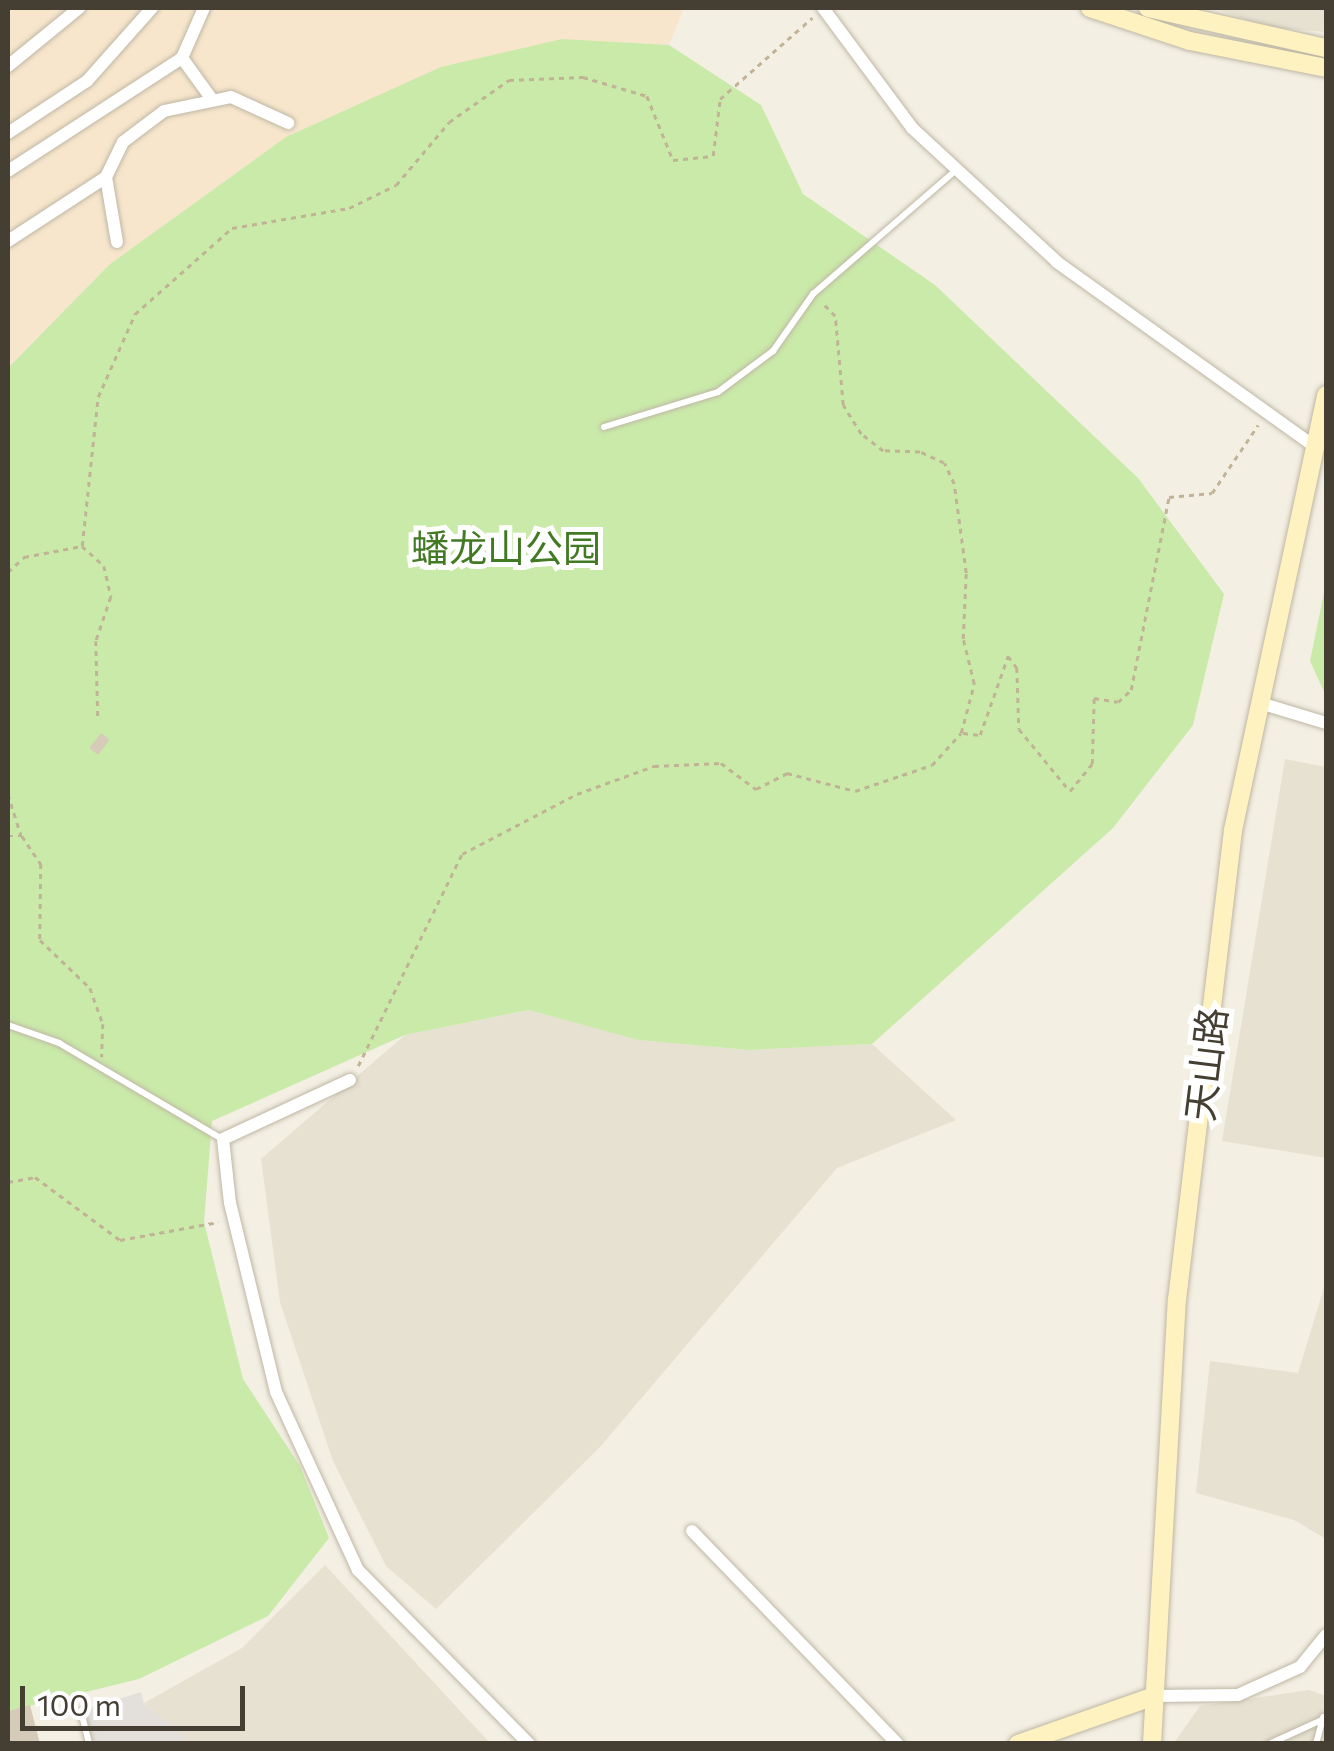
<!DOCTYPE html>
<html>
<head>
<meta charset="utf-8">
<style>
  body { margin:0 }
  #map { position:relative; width:1334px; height:1751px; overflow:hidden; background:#f3efe3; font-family:Commissioner,"Noto Sans SC",sans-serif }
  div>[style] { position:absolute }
  .residential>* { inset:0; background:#e7e1d1 }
  .commercial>* { inset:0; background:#f7e6cc }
  .green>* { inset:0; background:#caeaa9 }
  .parking>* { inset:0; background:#e3e0dc }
  .building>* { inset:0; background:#d5cbb8; transform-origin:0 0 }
  .path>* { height:2.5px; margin-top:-1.25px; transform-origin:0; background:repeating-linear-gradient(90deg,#c1b396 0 5px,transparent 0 10px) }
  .roads { filter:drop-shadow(0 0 2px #bfb7a5) drop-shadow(0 0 2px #bfb7a5) }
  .lane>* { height:6px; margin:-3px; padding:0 3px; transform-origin:3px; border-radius:3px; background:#fff }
  .street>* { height:12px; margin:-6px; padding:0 6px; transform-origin:6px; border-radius:6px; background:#fff }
  .secondary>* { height:18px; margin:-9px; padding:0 9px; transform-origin:9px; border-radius:9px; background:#fff2c1 }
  span { translate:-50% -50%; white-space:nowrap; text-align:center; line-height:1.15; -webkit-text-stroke:10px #fff; paint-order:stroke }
  .park-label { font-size:38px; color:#417a23 }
  .street-label { font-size:38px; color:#453e33 }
  .frame { position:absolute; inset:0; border:10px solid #453e33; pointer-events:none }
  .scale { position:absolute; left:20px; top:1686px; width:225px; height:45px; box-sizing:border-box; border:5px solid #453e33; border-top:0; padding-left:12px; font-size:30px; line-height:35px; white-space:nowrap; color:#453e33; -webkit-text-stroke:8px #fff; paint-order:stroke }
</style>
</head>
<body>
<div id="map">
  <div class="residential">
    <div style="clip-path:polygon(1214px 8px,1326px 8px,1326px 32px,1266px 27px)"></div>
    <div style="clip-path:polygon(1285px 759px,1326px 767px,1326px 1158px,1222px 1141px)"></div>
    <div style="clip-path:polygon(530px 1010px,639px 1040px,749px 1050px,872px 1044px,956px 1120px,837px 1168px,600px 1447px,436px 1609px,386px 1566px,333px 1461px,280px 1302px,261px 1159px,405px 1035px)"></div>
    <div style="clip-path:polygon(1326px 1281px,1326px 1539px,1294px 1520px,1196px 1493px,1210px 1361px,1298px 1373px)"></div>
    <div style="clip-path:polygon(325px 1565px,490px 1743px,182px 1743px,144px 1703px,242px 1648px)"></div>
    <div style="clip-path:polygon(1309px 1690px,1326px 1696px,1326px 1743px,1173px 1744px,1200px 1706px)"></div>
  </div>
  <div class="commercial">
    <div style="clip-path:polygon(8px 8px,684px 8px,669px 45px,614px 42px,286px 137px,110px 264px,8px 368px)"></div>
  </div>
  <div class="green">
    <div style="clip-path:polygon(562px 39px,669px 45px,761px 105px,803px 194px,935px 285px,1138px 478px,1224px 594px,1193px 725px,1113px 828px,872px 1044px,749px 1050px,638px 1040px,529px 1010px,405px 1035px,212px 1121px,204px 1222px,243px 1379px,300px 1466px,329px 1538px,268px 1616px,139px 1679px,8px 1711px,8px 368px,110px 264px,286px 137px,441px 67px)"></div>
    <div style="clip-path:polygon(1326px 583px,1326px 696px,1310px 661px)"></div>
  </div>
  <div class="parking">
    <div style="clip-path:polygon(141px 1692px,144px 1704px,186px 1738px,182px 1743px,90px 1743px,81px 1711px)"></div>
  </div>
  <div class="building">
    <div style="left:101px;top:733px;width:11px;height:19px;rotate:38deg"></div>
    <div style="clip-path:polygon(30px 1705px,40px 1744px,8px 1744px,8px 1711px)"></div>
  </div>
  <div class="path">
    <div style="left:82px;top:546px;width:150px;rotate:-83.9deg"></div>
    <div style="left:98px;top:397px;width:91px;rotate:-66deg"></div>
    <div style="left:135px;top:314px;width:130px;rotate:-41.6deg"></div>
    <div style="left:232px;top:228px;width:119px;rotate:-9.7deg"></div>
    <div style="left:349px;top:208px;width:52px;rotate:-26.1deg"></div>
    <div style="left:396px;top:185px;width:82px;rotate:-49.9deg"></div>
    <div style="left:449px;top:122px;width:73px;rotate:-35deg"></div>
    <div style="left:509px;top:80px;width:74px;rotate:-2.3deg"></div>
    <div style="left:583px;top:77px;width:67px;rotate:16.5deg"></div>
    <div style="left:647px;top:96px;width:69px;rotate:67.9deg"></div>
    <div style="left:673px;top:160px;width:40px;rotate:-5.7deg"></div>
    <div style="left:713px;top:156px;width:57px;rotate:-83deg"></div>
    <div style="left:720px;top:99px;width:123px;rotate:-41.4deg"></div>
    <div style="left:8px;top:572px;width:22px;rotate:-43deg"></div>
    <div style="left:24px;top:557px;width:59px;rotate:-10.7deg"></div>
    <div style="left:82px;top:546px;width:30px;rotate:42deg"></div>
    <div style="left:104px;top:566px;width:32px;rotate:77deg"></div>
    <div style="left:111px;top:597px;width:46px;rotate:108.8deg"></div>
    <div style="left:96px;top:641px;width:77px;rotate:88.5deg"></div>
    <div style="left:963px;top:733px;width:17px;rotate:7deg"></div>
    <div style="left:980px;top:735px;width:84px;rotate:-70.5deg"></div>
    <div style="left:1008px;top:656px;width:15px;rotate:53deg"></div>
    <div style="left:1017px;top:668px;width:61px;rotate:88.1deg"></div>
    <div style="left:1019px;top:729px;width:80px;rotate:50.6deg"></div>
    <div style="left:1070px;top:791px;width:35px;rotate:-51deg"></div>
    <div style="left:1092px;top:764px;width:66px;rotate:-88.3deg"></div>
    <div style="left:1094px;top:698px;width:24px;rotate:9deg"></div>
    <div style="left:1118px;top:702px;width:18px;rotate:-43deg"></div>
    <div style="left:1131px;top:690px;width:197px;rotate:-78.9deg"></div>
    <div style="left:1169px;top:497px;width:43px;rotate:-5.3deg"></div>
    <div style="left:1212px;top:493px;width:82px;rotate:-55.9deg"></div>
    <div style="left:8px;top:794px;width:43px;rotate:72.4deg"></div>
    <div style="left:8px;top:836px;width:14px"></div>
    <div style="left:22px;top:836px;width:34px;rotate:56deg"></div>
    <div style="left:41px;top:864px;width:76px;rotate:90.8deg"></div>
    <div style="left:40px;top:940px;width:69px;rotate:43.8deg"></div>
    <div style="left:90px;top:988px;width:38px;rotate:70deg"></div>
    <div style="left:103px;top:1024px;width:33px;rotate:92deg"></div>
    <div style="left:358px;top:1066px;width:236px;rotate:-63.9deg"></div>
    <div style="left:462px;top:854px;width:130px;rotate:-27.6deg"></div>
    <div style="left:577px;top:794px;width:82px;rotate:-20deg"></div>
    <div style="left:654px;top:766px;width:67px;rotate:-2.6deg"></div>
    <div style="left:721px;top:763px;width:44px;rotate:36.6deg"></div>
    <div style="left:756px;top:789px;width:35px;rotate:-27deg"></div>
    <div style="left:787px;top:773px;width:70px;rotate:14.8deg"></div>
    <div style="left:855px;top:791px;width:81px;rotate:-18.7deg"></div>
    <div style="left:932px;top:765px;width:43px;rotate:-47.8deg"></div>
    <div style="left:961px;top:733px;width:51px;rotate:-75.1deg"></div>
    <div style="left:974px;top:684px;width:46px;rotate:-103.7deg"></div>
    <div style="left:963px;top:639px;width:66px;rotate:-87.4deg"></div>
    <div style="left:966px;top:573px;width:90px;rotate:-97.7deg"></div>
    <div style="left:954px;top:484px;width:23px;rotate:-115deg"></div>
    <div style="left:944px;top:463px;width:26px;rotate:-155deg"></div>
    <div style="left:920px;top:452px;width:37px;rotate:-178deg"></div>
    <div style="left:883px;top:451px;width:28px;rotate:-142deg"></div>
    <div style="left:861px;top:434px;width:34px;rotate:-122deg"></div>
    <div style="left:843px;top:405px;width:89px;rotate:-95.1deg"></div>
    <div style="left:835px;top:316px;width:20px;rotate:-135deg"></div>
    <div style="left:8px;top:1182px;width:27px;rotate:-10deg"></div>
    <div style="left:35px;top:1177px;width:106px;rotate:36.5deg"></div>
    <div style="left:120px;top:1240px;width:100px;rotate:-10.4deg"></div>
  </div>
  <div class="roads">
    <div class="lane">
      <div style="left:604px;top:427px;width:119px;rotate:-17.1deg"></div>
      <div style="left:718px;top:392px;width:69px;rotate:-36.7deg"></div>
      <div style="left:773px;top:351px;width:70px;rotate:-54.9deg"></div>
      <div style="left:813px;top:294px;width:189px;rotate:-40.9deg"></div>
      <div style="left:8px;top:1025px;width:54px;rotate:19.4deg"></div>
      <div style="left:59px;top:1043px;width:189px;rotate:30.5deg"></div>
      <div style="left:81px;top:1711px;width:34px;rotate:76deg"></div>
      <div style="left:1269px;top:1744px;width:63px;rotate:-24.5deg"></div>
      <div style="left:1316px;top:1744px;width:28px;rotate:-75deg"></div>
    </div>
    <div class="street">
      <div style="left:823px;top:8px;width:149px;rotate:53.4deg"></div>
      <div style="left:912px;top:128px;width:197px;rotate:42.7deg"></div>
      <div style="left:1057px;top:262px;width:317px;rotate:35.6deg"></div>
      <div style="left:182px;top:58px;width:49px;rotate:54.1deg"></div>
      <div style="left:8px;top:66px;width:92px;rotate:-39.2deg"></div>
      <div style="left:8px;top:133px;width:95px;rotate:-33.4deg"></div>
      <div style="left:87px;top:81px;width:98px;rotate:-48.3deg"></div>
      <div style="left:8px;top:171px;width:207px;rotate:-33deg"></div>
      <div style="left:182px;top:58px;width:55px;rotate:-66.3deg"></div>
      <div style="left:8px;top:241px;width:117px;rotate:-33.1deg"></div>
      <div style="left:117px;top:242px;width:66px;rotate:-99.6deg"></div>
      <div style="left:106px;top:177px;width:39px;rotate:-64deg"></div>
      <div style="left:123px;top:142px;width:51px;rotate:-37.1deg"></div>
      <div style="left:164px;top:111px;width:68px;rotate:-11.8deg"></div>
      <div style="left:231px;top:97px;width:63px;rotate:24.5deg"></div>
      <div style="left:1260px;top:703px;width:69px;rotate:16.9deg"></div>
      <div style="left:350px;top:1080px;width:140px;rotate:155.1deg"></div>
      <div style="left:223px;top:1139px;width:64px;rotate:83.8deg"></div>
      <div style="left:230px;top:1203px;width:195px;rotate:76.3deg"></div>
      <div style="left:276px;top:1392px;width:196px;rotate:65.3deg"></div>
      <div style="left:358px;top:1570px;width:244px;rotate:45.5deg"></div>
      <div style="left:692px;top:1531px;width:296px;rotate:46deg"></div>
      <div style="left:1154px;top:1696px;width:84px;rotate:-0.7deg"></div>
      <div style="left:1238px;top:1695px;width:68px;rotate:-24.3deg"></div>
      <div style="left:1300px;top:1667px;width:41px;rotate:-50.9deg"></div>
    </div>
    <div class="secondary">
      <div style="left:1090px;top:8px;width:105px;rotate:18.3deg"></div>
      <div style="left:1190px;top:41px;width:139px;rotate:11.2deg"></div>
      <div style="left:1148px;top:8px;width:182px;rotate:12.7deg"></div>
      <div style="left:1018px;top:1744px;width:144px;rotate:-19.4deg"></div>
      <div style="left:1152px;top:1744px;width:445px;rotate:-86.8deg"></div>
      <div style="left:1177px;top:1300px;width:473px;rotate:-83.2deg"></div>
      <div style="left:1233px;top:830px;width:445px;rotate:-77.9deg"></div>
    </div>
  </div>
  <div class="park-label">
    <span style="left:506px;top:547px">蟠龙山公园</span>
  </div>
  <div class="street-label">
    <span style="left:1205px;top:1064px;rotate:-83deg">天山路</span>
  </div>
  <div class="frame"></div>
  <div class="scale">100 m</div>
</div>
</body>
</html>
